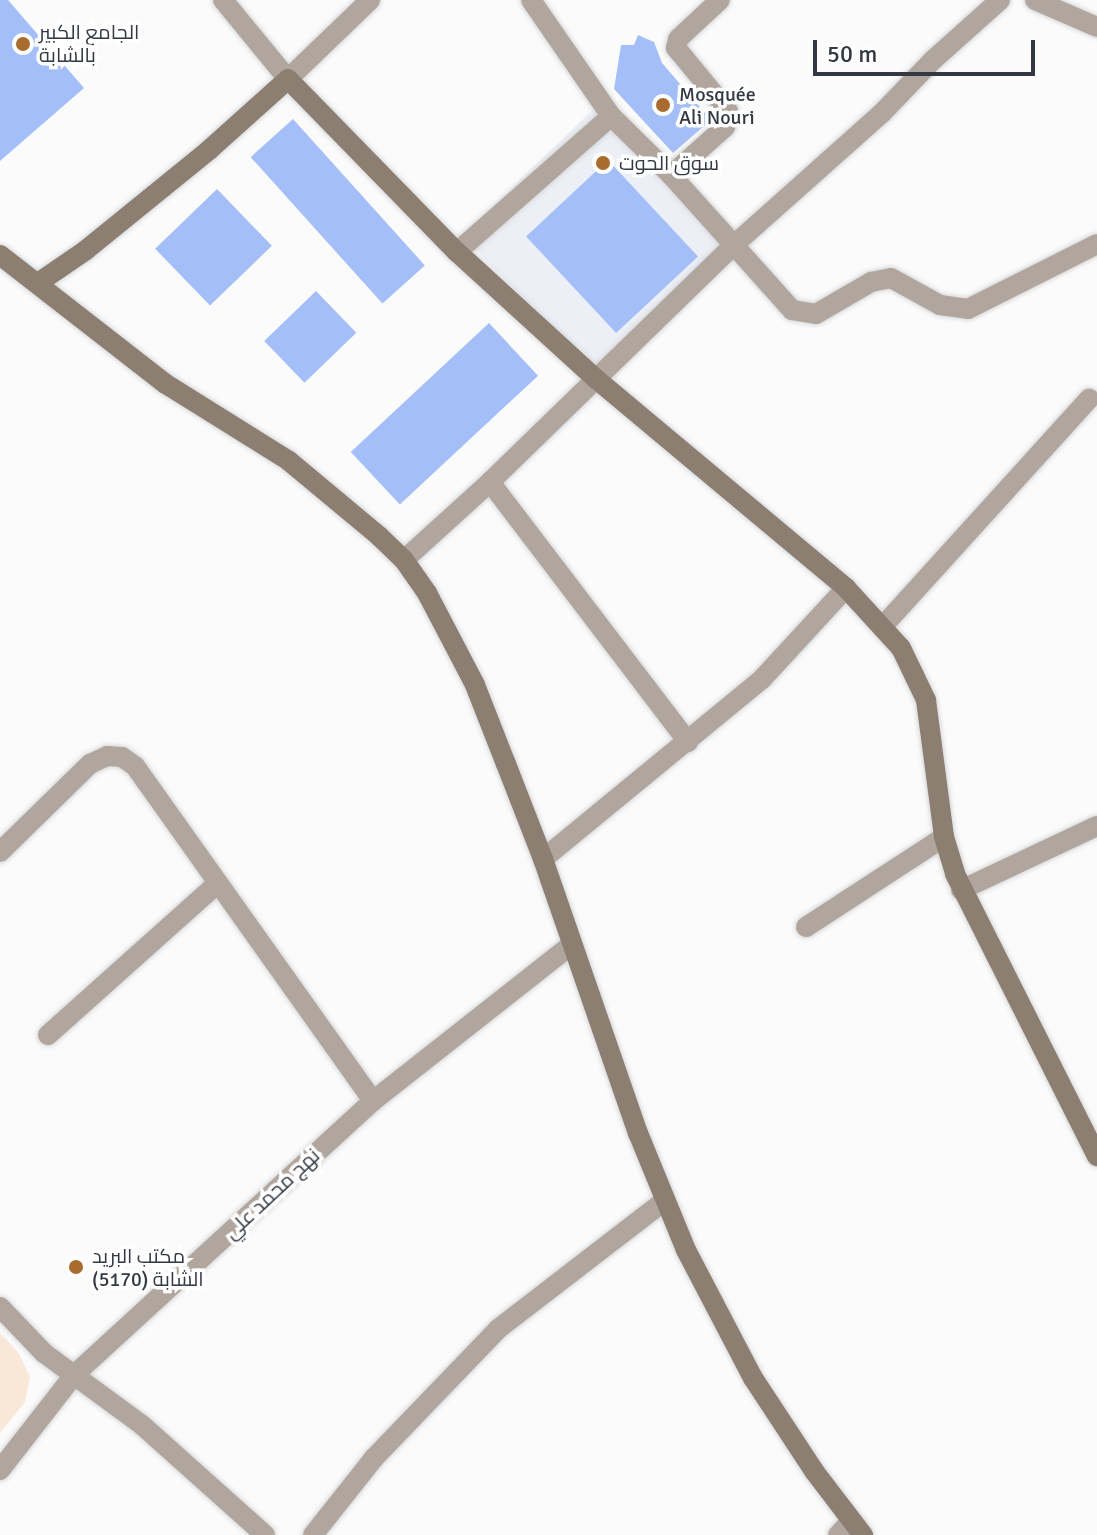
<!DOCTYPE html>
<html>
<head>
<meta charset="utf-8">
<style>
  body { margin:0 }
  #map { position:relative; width:1097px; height:1535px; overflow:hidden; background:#fbfbfb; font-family:Signika,Cairo,sans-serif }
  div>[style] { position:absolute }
  .built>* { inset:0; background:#eceff6; transform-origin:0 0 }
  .green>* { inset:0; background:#f9e7d7 }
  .building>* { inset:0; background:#a4bff7; transform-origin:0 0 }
  .roads { filter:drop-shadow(0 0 2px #d7d8da) drop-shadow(0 0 2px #d7d8da) }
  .street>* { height:20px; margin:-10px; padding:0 10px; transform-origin:10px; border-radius:10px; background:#b1a69e }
  .secondary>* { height:20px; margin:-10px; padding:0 10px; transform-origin:10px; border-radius:10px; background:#8c7e71 }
  .dots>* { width:22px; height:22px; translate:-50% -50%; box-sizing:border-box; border:4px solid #fff; border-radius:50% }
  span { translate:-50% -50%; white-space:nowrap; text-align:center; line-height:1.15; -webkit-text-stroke:7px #fff; paint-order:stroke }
  .poi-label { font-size:20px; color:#333843 }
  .left { translate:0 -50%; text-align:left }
  .street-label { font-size:20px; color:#333843 }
  .scale { position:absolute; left:813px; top:40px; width:222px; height:36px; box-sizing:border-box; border:4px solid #333843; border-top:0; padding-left:10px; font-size:24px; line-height:28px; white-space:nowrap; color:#333843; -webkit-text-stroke:6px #fff; paint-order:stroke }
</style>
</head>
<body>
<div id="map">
  <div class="built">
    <div style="left:607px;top:96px;width:186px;height:201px;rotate:46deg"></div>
  </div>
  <div class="green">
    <div style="clip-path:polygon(0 1333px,18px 1352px,30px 1377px,25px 1402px,0 1433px)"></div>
  </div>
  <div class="building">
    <div style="clip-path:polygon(0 0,8px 0,84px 88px,0 161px)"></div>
    <div style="clip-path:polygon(638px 35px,654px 42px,662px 63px,711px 120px,673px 153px,614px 89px,621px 45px,634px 45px)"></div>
    <div style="left:293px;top:119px;width:197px;height:57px;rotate:48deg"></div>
    <div style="left:608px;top:160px;width:132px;height:112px;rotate:47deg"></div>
    <div style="left:217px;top:189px;width:79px;height:86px;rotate:46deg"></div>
    <div style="left:316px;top:291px;width:58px;height:72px;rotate:46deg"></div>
    <div style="left:489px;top:323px;width:72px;height:189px;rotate:47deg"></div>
  </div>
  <div class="roads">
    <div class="street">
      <div style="left:223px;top:0;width:102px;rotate:50.6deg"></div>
      <div style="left:288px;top:79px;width:114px;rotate:-43.9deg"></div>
      <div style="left:531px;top:0;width:141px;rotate:55.4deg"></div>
      <div style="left:611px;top:116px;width:84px;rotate:44.5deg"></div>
      <div style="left:671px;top:175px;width:181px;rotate:48.1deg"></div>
      <div style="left:792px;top:310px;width:24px;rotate:9deg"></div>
      <div style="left:816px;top:314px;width:64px;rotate:-30.2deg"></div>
      <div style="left:871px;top:282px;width:20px;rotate:-11deg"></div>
      <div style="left:891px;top:278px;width:56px;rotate:28.9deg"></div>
      <div style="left:940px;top:305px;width:28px;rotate:8deg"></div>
      <div style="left:968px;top:309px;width:144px;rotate:-26.7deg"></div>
      <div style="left:1035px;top:0;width:68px;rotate:23.5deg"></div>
      <div style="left:671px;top:175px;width:72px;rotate:-41.6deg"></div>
      <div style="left:725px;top:127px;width:9px;rotate:-72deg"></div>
      <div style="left:728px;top:118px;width:7px;rotate:-90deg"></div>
      <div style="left:728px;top:111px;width:82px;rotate:-129.5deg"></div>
      <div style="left:676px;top:48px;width:9px;rotate:-77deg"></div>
      <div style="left:678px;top:39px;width:57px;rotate:-42.9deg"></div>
      <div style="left:457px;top:252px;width:205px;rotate:-41.4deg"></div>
      <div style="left:490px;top:482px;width:327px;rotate:52.7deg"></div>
      <div style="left:404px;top:560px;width:116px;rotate:-42.2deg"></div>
      <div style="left:490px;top:482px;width:342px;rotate:-44.2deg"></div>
      <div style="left:735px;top:244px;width:197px;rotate:-41.7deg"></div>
      <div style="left:882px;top:113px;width:74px;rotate:-46.1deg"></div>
      <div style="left:933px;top:60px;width:90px;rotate:-41.8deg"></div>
      <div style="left:883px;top:626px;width:307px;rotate:-47.8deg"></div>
      <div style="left:0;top:852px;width:126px;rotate:-44.4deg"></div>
      <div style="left:90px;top:764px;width:19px;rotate:-25deg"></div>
      <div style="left:107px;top:756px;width:15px;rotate:4deg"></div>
      <div style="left:122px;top:757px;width:16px;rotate:35deg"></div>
      <div style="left:135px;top:766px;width:411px;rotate:54.6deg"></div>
      <div style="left:543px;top:859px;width:283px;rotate:-39.4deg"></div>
      <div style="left:762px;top:679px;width:124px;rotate:-47.3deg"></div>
      <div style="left:961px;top:890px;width:150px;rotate:-25.2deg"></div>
      <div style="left:806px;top:927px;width:165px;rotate:-33.1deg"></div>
      <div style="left:48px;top:1035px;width:228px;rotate:-41.8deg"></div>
      <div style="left:0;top:1307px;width:64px;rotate:46.3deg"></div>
      <div style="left:44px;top:1353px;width:122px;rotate:36.3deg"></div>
      <div style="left:142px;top:1425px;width:165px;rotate:41.8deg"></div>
      <div style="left:0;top:1470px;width:120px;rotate:-52.1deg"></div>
      <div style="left:74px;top:1375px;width:406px;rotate:-42.5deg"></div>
      <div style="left:373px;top:1101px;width:252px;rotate:-38.2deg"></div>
      <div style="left:313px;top:1535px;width:98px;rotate:-51.6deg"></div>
      <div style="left:374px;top:1458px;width:179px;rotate:-46.1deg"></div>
      <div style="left:498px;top:1329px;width:208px;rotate:-37.6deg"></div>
      <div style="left:838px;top:1535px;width:19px;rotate:-47deg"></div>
    </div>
    <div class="secondary">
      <div style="left:0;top:255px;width:210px;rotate:37.9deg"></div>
      <div style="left:166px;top:384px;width:145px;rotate:32deg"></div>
      <div style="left:289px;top:461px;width:117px;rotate:39.8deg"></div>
      <div style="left:379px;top:536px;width:35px;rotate:44deg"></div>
      <div style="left:404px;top:560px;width:40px;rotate:55.1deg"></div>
      <div style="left:427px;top:593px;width:104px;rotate:62.4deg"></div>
      <div style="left:475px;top:685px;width:85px;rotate:68.6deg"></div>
      <div style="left:506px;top:764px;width:102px;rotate:68.7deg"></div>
      <div style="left:543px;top:859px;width:290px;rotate:70.9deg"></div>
      <div style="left:638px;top:1133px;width:126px;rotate:67.7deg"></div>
      <div style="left:686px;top:1250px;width:144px;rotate:62.4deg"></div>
      <div style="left:753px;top:1378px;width:111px;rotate:56.7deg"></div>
      <div style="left:814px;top:1471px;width:81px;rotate:52.6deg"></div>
      <div style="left:38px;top:283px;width:58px;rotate:-34.5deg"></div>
      <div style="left:86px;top:250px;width:159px;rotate:-39.1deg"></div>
      <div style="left:209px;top:150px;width:106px;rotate:-41.9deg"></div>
      <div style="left:288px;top:79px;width:242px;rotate:45.7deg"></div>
      <div style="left:457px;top:252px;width:187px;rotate:42.4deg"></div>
      <div style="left:595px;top:378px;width:327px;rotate:39.9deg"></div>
      <div style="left:846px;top:588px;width:81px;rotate:47.5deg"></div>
      <div style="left:901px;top:648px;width:58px;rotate:64.3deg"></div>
      <div style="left:926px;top:700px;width:138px;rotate:82.5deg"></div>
      <div style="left:944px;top:837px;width:39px;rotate:73deg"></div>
      <div style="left:955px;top:874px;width:316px;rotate:63.3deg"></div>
    </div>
  </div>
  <div class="dots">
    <div style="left:23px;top:44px;background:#a76c2e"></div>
    <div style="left:663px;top:105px;background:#a76c2e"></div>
    <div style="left:603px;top:163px;background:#a76c2e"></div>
    <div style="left:76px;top:1267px;background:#a76c2e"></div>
  </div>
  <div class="poi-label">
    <span class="left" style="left:39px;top:44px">الجامع الكبير<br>بالشابة</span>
    <span class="left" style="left:679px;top:106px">Mosquée<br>Ali Nouri</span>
    <span class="left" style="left:619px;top:163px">سوق الحوت</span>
    <span class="left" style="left:92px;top:1268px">مكتب البريد<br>الشابة (5170)</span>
  </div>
  <div class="street-label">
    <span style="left:272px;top:1194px;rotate:-43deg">نهج محمد علي</span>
  </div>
  <div class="scale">50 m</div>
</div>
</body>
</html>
